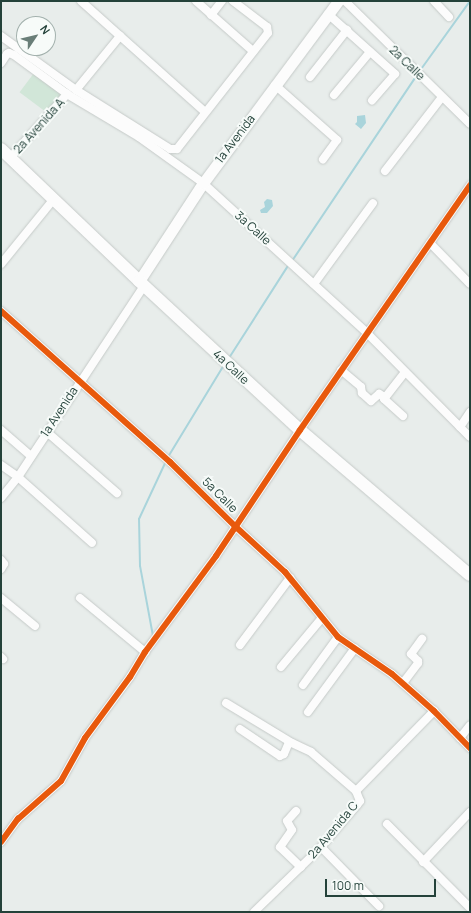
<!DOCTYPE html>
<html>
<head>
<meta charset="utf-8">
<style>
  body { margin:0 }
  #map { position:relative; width:471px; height:913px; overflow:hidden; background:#e8edeb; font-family:Manrope,sans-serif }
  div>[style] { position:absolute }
  .green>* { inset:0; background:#d1e6d8; transform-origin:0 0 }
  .water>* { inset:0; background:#a9d4db }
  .stream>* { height:2px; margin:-1px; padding:0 1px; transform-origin:1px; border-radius:1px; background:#a9d4db }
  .roads { filter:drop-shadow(0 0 1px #c5cac8) drop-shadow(0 0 1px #c5cac8) }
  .minor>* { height:8px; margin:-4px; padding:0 4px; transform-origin:4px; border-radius:4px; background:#fcfcfc }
  .tertiary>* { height:11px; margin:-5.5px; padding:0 5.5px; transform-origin:5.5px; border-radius:5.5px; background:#fcfcfc }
  .secondary>* { height:12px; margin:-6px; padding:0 6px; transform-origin:6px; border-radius:6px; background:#fcfcfc }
  .cycleway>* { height:6px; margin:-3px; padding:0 3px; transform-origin:3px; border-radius:3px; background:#e8590c }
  span { translate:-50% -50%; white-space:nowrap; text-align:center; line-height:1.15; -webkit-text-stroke:4px #f7fbf9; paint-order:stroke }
  .street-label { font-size:12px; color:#24423a }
  .frame { position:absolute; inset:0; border:2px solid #24423a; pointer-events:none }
  .north { position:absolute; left:16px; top:16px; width:40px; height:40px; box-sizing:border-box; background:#f7fbf9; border:1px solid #a3b1ad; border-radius:50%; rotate:55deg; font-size:11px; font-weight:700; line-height:16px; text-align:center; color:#24423a }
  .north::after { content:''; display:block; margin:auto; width:14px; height:18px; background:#697e78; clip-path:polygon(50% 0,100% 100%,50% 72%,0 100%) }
  .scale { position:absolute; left:325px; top:879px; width:111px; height:18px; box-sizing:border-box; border:2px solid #24423a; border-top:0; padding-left:5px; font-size:12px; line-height:14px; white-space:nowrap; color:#24423a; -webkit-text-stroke:3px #f7fbf9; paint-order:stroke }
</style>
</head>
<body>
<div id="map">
  <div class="green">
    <div style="left:34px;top:73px;width:36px;height:24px;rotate:37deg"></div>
  </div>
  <div class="water">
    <div style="clip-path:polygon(365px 115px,366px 123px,361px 129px,355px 124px,357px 122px,357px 116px)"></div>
    <div style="clip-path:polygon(267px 199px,272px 200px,273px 206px,267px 213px,261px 213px,260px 210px,265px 207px,264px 202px)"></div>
  </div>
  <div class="stream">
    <div style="left:419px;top:72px;width:87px;rotate:-54.3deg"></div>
    <div style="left:292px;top:261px;width:224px;rotate:-56.1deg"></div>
    <div style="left:229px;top:358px;width:112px;rotate:-57.4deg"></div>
    <div style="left:168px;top:457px;width:108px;rotate:-58.7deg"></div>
    <div style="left:153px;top:636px;width:71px;rotate:-100.5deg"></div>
    <div style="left:140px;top:566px;width:47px;rotate:-91.2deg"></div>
    <div style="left:139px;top:519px;width:64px;rotate:-65deg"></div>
  </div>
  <div class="roads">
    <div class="minor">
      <div style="left:81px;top:1px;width:166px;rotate:41.8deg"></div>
      <div style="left:196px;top:1px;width:76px;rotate:41.3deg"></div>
      <div style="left:345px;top:1px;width:175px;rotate:44.5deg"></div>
      <div style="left:434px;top:1px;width:22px;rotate:47deg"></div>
      <div style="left:328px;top:14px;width:90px;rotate:41.8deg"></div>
      <div style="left:395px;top:74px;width:35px;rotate:131deg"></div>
      <div style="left:211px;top:15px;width:18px;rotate:-52deg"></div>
      <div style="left:1px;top:36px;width:92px;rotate:35.8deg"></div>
      <div style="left:76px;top:90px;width:111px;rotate:32.1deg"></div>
      <div style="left:170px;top:149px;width:7px"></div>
      <div style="left:177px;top:149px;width:147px;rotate:-51.9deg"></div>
      <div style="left:268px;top:33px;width:6px;rotate:-99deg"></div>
      <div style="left:267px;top:27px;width:43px;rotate:-142.6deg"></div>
      <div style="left:1px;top:63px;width:11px;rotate:-56deg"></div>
      <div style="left:7px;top:54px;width:2px;rotate:-27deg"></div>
      <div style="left:9px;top:53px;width:5px;rotate:22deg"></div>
      <div style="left:14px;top:55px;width:66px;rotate:36.3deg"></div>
      <div style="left:67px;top:94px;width:84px;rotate:30.8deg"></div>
      <div style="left:139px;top:137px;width:79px;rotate:35.7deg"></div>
      <div style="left:203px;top:183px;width:222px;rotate:42.4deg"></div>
      <div style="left:367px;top:333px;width:146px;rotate:45.3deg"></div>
      <div style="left:310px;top:77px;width:60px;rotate:-51.8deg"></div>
      <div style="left:275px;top:85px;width:83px;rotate:41.6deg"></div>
      <div style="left:337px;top:140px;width:24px;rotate:126deg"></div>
      <div style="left:76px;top:90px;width:70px;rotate:-50.8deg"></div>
      <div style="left:334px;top:95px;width:56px;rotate:-50.1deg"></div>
      <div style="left:10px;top:158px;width:86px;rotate:-48.3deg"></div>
      <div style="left:385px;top:171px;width:93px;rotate:-52.4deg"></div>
      <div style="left:430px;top:243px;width:57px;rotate:45.7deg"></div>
      <div style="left:1px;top:264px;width:82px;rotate:-50.9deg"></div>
      <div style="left:314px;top:284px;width:100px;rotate:-53.9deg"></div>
      <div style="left:1px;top:311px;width:227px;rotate:41.8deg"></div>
      <div style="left:170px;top:462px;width:93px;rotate:44.6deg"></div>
      <div style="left:236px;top:527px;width:67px;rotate:42.6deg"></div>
      <div style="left:285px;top:572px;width:84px;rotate:50.8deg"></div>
      <div style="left:338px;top:637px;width:65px;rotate:34.4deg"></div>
      <div style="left:392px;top:674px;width:56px;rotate:41.4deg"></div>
      <div style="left:434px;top:711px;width:52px;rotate:45.8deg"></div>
      <div style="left:341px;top:370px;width:26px;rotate:40deg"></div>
      <div style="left:361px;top:387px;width:6px;rotate:81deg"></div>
      <div style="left:362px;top:393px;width:12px;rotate:42deg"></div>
      <div style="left:371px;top:401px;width:11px;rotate:-41deg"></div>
      <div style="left:379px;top:394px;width:7px;rotate:27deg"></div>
      <div style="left:403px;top:416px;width:25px;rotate:-138deg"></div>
      <div style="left:384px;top:399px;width:34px;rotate:-52deg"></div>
      <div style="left:460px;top:427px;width:18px;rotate:-56deg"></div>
      <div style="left:1px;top:430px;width:40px;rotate:41deg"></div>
      <div style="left:47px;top:432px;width:93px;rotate:41.1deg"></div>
      <div style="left:1px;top:465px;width:21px;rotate:35deg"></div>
      <div style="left:18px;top:477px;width:99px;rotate:41.7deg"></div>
      <div style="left:1px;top:498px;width:27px;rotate:-51deg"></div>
      <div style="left:18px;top:477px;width:229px;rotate:-56.6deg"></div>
      <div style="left:1px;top:560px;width:5px;rotate:53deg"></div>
      <div style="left:4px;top:564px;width:6px;rotate:121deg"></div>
      <div style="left:1px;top:598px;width:44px;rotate:39.5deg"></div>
      <div style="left:80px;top:598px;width:85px;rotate:39.7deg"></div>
      <div style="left:240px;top:645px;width:84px;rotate:-53.3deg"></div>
      <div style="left:1px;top:657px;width:3px;rotate:45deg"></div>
      <div style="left:281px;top:667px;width:64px;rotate:-50.1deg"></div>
      <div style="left:403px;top:683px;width:25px;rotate:-53deg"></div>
      <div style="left:418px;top:663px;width:2px;rotate:-90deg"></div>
      <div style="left:418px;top:661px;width:10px;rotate:-135deg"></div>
      <div style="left:411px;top:654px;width:19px;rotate:-54deg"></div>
      <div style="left:303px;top:685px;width:59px;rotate:-53.9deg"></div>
      <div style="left:226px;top:703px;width:77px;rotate:31.2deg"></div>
      <div style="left:292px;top:743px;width:21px;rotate:25deg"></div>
      <div style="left:311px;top:752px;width:60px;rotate:40.9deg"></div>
      <div style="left:308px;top:712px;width:79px;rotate:-53.7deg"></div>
      <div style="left:240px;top:729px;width:48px;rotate:34deg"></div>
      <div style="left:280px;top:756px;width:4px;rotate:-27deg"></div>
      <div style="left:284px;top:754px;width:13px;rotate:-67deg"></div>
      <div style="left:460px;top:738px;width:16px;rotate:-52deg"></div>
      <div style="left:296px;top:811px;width:13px;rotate:132deg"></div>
      <div style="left:287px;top:821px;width:10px;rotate:61deg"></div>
      <div style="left:292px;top:830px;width:21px;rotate:125deg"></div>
      <div style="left:280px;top:847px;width:29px;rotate:44deg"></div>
      <div style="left:387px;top:824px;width:117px;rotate:45.3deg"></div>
      <div style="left:1px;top:842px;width:29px;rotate:-54deg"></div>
      <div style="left:18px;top:819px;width:57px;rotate:-41.5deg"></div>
      <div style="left:61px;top:781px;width:49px;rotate:-60.8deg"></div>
      <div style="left:85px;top:738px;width:76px;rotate:-53.6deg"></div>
      <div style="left:130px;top:677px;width:29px;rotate:-59deg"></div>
      <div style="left:145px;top:652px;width:119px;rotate:-53.5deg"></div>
      <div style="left:216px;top:556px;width:151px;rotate:-56.3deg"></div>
      <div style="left:300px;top:430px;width:298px;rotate:-55.2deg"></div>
      <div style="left:321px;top:847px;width:83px;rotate:45.5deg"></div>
      <div style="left:423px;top:862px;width:69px;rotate:-46.8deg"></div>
      <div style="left:254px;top:912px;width:93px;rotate:-44.1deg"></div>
      <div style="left:321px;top:847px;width:55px;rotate:-49.4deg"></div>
      <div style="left:357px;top:805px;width:5px;rotate:-53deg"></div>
      <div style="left:360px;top:801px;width:11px;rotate:-112deg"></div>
      <div style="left:356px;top:791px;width:112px;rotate:-45.7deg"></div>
    </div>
    <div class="tertiary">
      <div style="left:139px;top:281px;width:117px;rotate:-56.9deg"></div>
      <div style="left:203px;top:183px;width:227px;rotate:-53.4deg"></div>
    </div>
    <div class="secondary">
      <div style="left:1px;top:149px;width:191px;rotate:43.7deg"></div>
      <div style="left:139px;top:281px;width:219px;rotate:42.8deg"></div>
      <div style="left:300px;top:430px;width:223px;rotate:40.5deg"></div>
    </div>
  </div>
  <div class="cycleway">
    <div style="left:1px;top:311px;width:227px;rotate:41.8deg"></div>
    <div style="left:170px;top:462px;width:93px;rotate:44.6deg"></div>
    <div style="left:236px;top:527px;width:67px;rotate:42.6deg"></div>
    <div style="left:285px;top:572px;width:84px;rotate:50.8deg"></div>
    <div style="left:338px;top:637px;width:65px;rotate:34.4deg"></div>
    <div style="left:392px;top:674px;width:56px;rotate:41.4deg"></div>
    <div style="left:434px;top:711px;width:52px;rotate:45.8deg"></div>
    <div style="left:1px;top:842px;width:29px;rotate:-54deg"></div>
    <div style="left:18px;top:819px;width:57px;rotate:-41.5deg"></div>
    <div style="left:61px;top:781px;width:49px;rotate:-60.8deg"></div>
    <div style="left:85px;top:738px;width:76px;rotate:-53.6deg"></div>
    <div style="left:130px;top:677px;width:29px;rotate:-59deg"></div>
    <div style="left:145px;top:652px;width:119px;rotate:-53.5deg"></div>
    <div style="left:216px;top:556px;width:151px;rotate:-56.3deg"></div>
    <div style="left:300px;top:430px;width:298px;rotate:-55.2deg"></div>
  </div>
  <div class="street-label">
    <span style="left:407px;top:63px;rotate:44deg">2a Calle</span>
    <span style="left:39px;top:126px;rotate:-48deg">2a Avenida A</span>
    <span style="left:235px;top:139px;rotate:-53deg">1a Avenida</span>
    <span style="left:253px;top:228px;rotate:42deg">3a Calle</span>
    <span style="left:231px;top:367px;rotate:43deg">4a Calle</span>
    <span style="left:59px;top:412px;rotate:-57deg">1a Avenida</span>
    <span style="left:220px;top:495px;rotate:45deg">5a Calle</span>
    <span style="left:333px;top:830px;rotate:-50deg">2a Avenida C</span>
  </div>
  <div class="frame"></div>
  <div class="north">N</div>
  <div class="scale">100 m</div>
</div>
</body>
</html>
